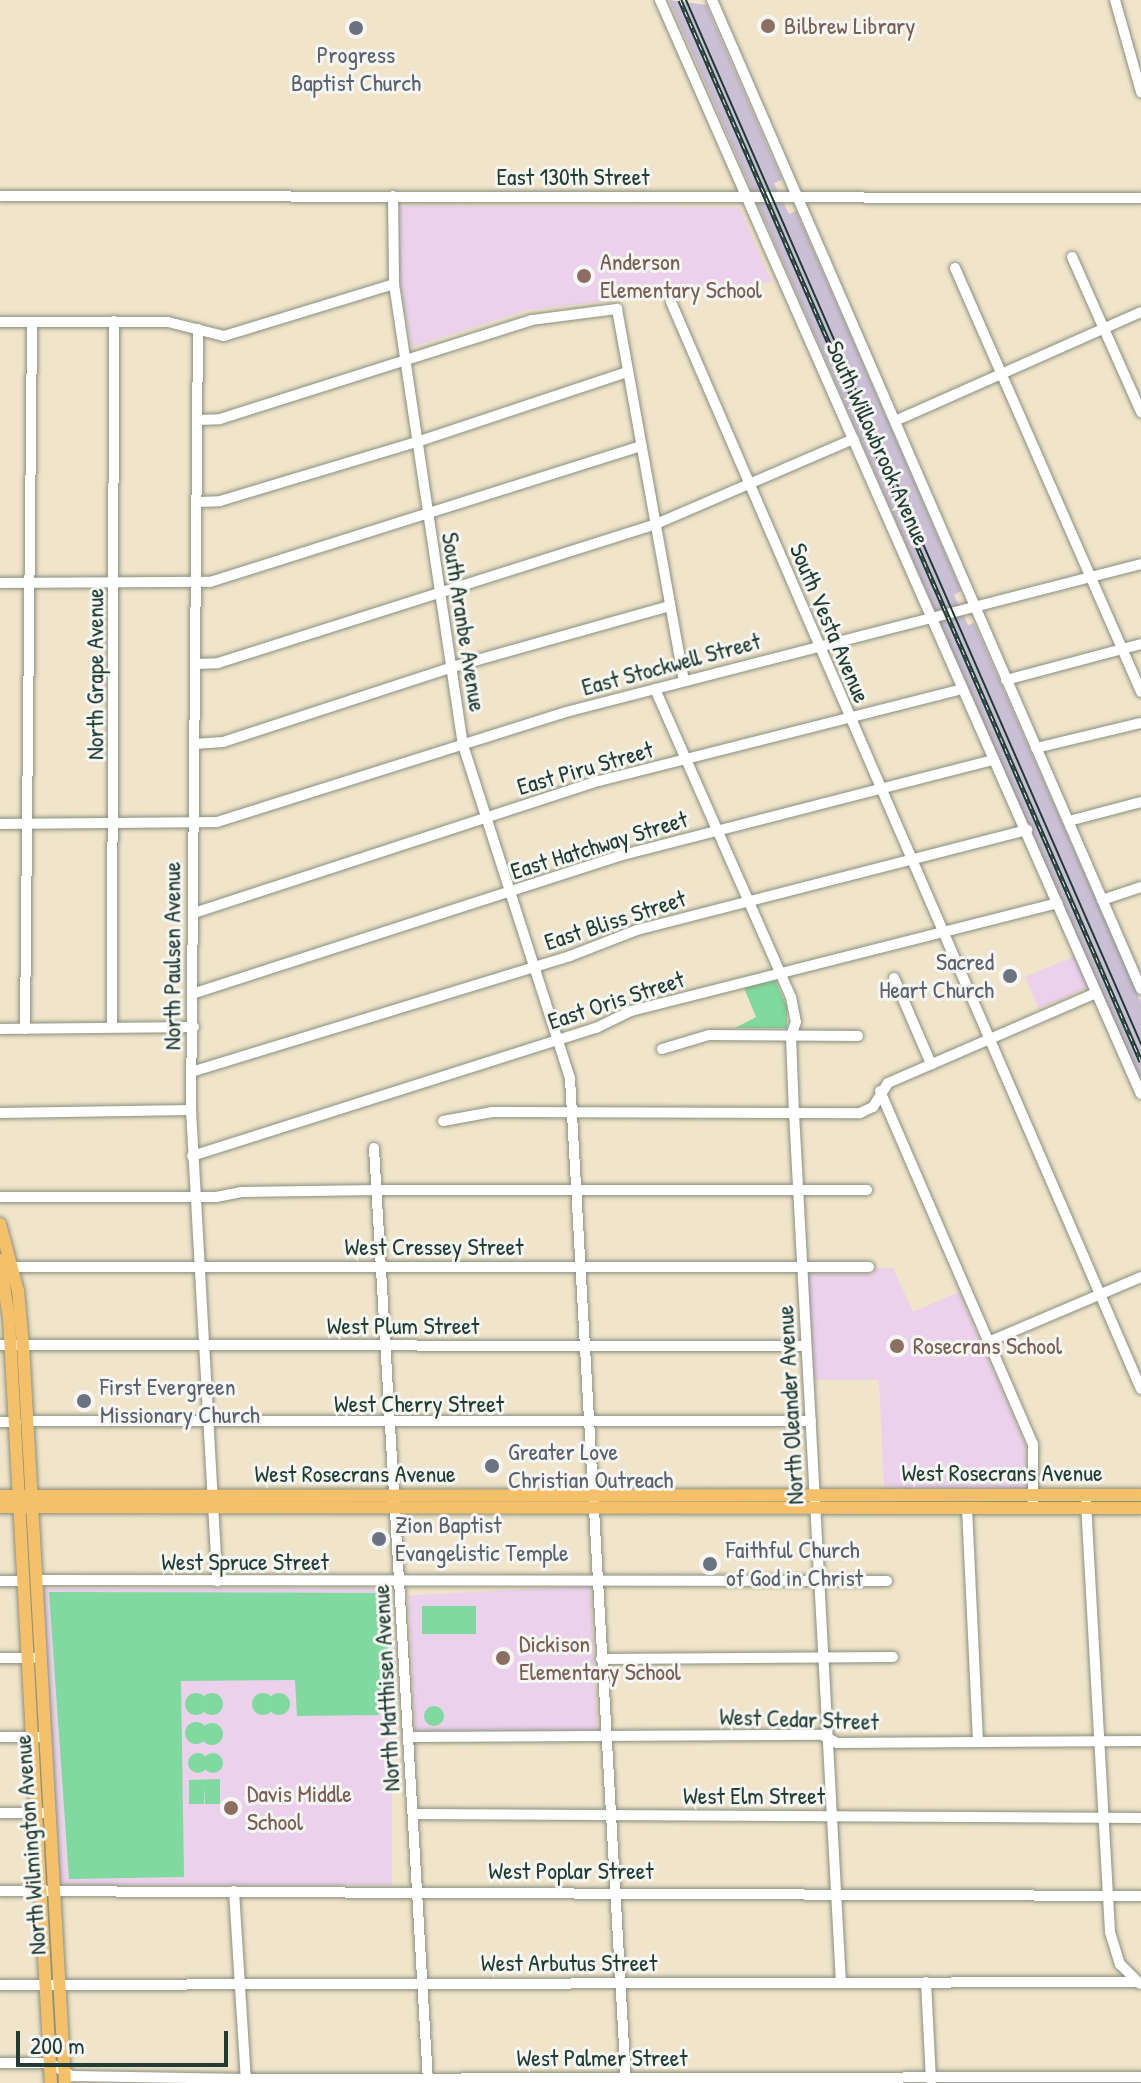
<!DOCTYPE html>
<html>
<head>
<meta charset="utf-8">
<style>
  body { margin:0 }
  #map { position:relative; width:1141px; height:2083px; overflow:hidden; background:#f0e4ca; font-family:"Patrick Hand",sans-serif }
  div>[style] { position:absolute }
  .built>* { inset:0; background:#ebd1eb; transform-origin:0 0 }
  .industrial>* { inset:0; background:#cbbfd5 }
  .green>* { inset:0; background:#80d99e; transform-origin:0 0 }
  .round { border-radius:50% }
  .roads { filter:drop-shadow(0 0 2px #88907f) drop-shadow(0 0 2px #88907f) }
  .minor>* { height:10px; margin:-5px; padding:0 5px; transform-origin:5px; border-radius:5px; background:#fff }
  .major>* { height:12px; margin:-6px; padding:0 6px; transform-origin:6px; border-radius:6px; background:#f4c16a }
  .tram>* { height:2px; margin:-1px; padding:0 1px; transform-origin:1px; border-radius:1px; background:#1f3d34 }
  .rail>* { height:5px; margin-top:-2.5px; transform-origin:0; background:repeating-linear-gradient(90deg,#f6f6f2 0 6px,#1f3d34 0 12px); box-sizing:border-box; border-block:2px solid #1f3d34 }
  .dots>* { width:22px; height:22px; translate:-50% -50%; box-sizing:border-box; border:4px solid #f6f6f2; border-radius:50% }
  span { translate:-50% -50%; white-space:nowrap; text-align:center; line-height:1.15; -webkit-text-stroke:6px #f6f6f2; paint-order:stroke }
  .education-label { font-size:24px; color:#785e54 }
  .left { translate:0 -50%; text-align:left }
  .worship-label { font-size:24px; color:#5b616d }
  .right { translate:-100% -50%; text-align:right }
  .street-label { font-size:24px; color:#1f3d34 }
  .scale { position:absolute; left:16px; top:2031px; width:212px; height:36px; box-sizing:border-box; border:4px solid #1f3d34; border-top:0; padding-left:10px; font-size:24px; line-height:28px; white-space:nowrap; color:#1f3d34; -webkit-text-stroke:6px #f6f6f2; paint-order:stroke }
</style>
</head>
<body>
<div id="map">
  <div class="built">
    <div style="clip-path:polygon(400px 206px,739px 207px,772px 282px,528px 310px,412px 347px,398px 270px)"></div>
    <div style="left:1075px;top:956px;width:34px;height:54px;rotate:67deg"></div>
    <div style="clip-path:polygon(874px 1268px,893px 1268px,913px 1312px,959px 1292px,1025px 1444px,1026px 1489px,884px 1490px,879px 1380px,813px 1380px,808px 1274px,873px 1274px)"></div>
    <div style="left:590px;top:1586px;width:145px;height:182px;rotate:87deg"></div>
    <div style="left:44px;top:1588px;width:348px;height:297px"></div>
  </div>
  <div class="industrial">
    <div style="clip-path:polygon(669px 0,706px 5px,782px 180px,774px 183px,789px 214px,796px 211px,904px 458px,961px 591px,954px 595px,968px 625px,974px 623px,1141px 1002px,1141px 1084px)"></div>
  </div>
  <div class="green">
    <div style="clip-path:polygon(775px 980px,787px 1007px,787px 1028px,735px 1028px,756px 1017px,744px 988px)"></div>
    <div style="clip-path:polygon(49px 1592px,382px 1593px,394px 1703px,377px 1703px,379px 1715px,297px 1716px,295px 1680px,181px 1681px,184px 1877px,69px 1879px)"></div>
    <div style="left:476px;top:1606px;width:28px;height:54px;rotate:90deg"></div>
    <div class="round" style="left:201px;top:1693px;width:22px;height:22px"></div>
    <div class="round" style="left:185px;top:1693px;width:22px;height:22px"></div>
    <div class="round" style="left:252px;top:1693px;width:22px;height:22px"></div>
    <div class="round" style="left:268px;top:1693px;width:22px;height:22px"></div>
    <div class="round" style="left:424px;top:1706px;width:20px;height:20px"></div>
    <div class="round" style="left:185px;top:1722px;width:22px;height:22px"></div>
    <div class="round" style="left:201px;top:1723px;width:22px;height:22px"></div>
    <div class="round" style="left:188px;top:1753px;width:20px;height:20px"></div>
    <div class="round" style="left:203px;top:1753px;width:20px;height:20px"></div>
    <div style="clip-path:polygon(220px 1779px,220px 1804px,205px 1804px,204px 1785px,204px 1804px,189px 1804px,189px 1780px)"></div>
  </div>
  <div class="roads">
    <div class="minor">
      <div style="left:660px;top:0;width:1195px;rotate:66.27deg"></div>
      <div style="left:712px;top:0;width:1078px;rotate:66.55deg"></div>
      <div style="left:1115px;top:0;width:96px;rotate:74.2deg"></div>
      <div style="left:0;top:196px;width:1141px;rotate:0.1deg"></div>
      <div style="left:393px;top:196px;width:88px;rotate:89.3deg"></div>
      <div style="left:394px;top:284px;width:466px;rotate:81.5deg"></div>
      <div style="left:463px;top:745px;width:350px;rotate:72.2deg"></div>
      <div style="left:570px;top:1078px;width:1007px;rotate:86.81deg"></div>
      <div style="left:1072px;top:257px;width:170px;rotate:66deg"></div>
      <div style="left:955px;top:268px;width:463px;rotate:66.3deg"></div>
      <div style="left:671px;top:302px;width:1184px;rotate:66.62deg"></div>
      <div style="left:0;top:322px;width:168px"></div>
      <div style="left:168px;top:322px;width:58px;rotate:14deg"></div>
      <div style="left:224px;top:336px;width:178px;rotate:-17deg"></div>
      <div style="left:198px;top:329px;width:781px;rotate:90.51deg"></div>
      <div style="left:191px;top:1110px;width:472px;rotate:86.8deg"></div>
      <div style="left:197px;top:420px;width:23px;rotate:-2deg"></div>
      <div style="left:220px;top:419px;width:327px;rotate:-17.6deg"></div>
      <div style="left:532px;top:320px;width:86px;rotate:-7.4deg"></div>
      <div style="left:617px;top:309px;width:378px;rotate:79.8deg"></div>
      <div style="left:895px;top:421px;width:269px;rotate:-23.9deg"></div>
      <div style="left:197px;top:502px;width:23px;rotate:-2deg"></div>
      <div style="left:220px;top:501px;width:206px;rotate:-16.7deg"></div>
      <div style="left:417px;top:442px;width:222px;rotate:-18.4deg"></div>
      <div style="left:0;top:583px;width:210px;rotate:-0.3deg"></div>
      <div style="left:210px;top:582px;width:452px;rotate:-17.5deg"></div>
      <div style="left:195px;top:664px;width:23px;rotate:-2deg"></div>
      <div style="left:218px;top:663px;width:460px;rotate:-17.6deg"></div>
      <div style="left:656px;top:524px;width:215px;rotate:-23.3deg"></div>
      <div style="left:1006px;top:680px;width:140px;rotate:-14.9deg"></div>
      <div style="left:655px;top:689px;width:337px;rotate:66.2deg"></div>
      <div style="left:791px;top:997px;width:25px;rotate:79deg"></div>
      <div style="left:796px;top:1022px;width:15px;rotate:110deg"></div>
      <div style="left:791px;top:1036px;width:77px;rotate:87.8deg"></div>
      <div style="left:794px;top:1113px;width:871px;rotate:86.91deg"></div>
      <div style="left:194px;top:744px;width:29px;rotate:-4deg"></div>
      <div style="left:223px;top:742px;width:245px;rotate:-18.1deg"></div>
      <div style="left:456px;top:666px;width:222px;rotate:-15.7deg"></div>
      <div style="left:1036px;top:748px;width:108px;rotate:-13.4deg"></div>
      <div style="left:1069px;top:821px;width:74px;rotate:-14.8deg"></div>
      <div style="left:0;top:824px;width:217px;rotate:-0.5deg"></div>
      <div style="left:217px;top:822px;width:366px;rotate:-17.5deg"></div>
      <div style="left:566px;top:712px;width:594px;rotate:-14.43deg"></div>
      <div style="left:1102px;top:900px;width:41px;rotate:-18.4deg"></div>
      <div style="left:194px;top:913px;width:426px;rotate:-18.1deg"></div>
      <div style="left:599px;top:781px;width:375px;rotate:-14.2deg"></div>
      <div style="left:894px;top:978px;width:94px;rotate:66.7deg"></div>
      <div style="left:195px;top:993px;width:446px;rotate:-17.9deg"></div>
      <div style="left:619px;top:856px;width:387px;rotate:-14.4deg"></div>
      <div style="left:112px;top:1027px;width:706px;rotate:-89.84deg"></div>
      <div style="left:0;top:1029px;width:194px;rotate:-0.6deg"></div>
      <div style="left:25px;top:1029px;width:707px;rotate:-89.43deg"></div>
      <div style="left:662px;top:1049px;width:49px;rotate:-16.6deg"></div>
      <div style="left:709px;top:1035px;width:149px;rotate:0.4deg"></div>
      <div style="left:191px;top:1072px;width:396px;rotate:-17deg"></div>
      <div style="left:570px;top:956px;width:72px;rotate:-21.2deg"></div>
      <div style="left:637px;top:930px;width:403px;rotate:-14.4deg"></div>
      <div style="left:880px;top:1091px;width:385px;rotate:66.6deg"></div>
      <div style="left:1033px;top:1444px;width:57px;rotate:90deg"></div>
      <div style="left:0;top:1113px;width:191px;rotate:-0.9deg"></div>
      <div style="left:443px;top:1121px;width:50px;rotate:-10.4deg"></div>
      <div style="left:492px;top:1112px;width:368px;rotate:0.2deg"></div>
      <div style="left:860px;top:1113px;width:14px;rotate:-25deg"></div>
      <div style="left:873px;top:1107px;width:28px;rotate:-58deg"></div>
      <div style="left:888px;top:1083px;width:227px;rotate:-23.4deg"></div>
      <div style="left:374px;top:1148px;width:937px;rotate:86.69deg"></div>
      <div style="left:192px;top:1156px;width:424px;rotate:-17.6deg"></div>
      <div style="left:596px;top:1028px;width:39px;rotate:-26deg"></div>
      <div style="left:631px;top:1011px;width:440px;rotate:-14.2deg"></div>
      <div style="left:0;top:1197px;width:216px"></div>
      <div style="left:216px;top:1197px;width:25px;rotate:-11deg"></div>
      <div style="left:241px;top:1192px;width:136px;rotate:-0.8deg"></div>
      <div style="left:377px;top:1190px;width:490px"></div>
      <div style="left:7px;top:1267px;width:862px"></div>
      <div style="left:988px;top:1342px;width:166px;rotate:-23deg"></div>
      <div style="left:0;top:1345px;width:806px;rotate:0.07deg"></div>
      <div style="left:28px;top:1421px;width:783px"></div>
      <div style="left:0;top:1422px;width:16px"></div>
      <div style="left:1086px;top:1503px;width:430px;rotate:86.8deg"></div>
      <div style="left:1110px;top:1932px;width:34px;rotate:73deg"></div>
      <div style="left:1120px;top:1964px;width:28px;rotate:45deg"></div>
      <div style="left:967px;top:1508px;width:233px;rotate:87.3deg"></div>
      <div style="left:36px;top:1580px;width:851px;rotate:0.07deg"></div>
      <div style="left:0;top:1581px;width:22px"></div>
      <div style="left:0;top:1658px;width:34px"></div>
      <div style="left:601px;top:1659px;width:292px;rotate:-0.4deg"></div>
      <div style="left:0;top:1737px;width:39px"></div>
      <div style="left:408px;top:1737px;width:414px;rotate:-0.3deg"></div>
      <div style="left:822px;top:1735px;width:17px;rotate:28deg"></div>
      <div style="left:837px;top:1743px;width:304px;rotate:-0.4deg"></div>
      <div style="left:0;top:1813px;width:43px"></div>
      <div style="left:413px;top:1814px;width:728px;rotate:0.31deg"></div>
      <div style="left:0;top:1891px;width:1141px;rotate:0.25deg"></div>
      <div style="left:234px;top:1891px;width:192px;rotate:86.4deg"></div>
      <div style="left:926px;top:1982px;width:99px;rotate:87.1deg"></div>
      <div style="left:0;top:1985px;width:1138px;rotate:-0.15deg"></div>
      <div style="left:0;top:2063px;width:50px"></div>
      <div style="left:50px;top:2063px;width:26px;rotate:31deg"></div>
      <div style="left:72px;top:2076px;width:173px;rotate:1deg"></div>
      <div style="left:245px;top:2079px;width:896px;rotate:-0.13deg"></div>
    </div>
    <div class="major">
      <div style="left:0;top:1224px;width:69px;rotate:75deg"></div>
      <div style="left:18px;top:1291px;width:54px;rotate:84.7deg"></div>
      <div style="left:23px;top:1345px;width:739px;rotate:86.74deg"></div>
      <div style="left:0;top:1260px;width:59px;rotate:81.2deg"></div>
      <div style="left:9px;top:1318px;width:766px;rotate:86.86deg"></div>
      <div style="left:0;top:1496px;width:1141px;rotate:-0.05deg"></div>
      <div style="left:0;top:1507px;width:1141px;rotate:0.05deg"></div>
    </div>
  </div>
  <div class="tram">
    <div style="left:686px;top:0;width:1139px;rotate:66.45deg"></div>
  </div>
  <div class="rail">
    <div style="left:680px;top:0;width:1157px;rotate:66.52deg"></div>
  </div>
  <div class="dots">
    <div style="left:768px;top:26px;background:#8d6e63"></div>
    <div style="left:356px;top:28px;background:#6b7280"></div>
    <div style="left:584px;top:276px;background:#8d6e63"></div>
    <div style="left:1010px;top:976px;background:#6b7280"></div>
    <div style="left:897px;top:1346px;background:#8d6e63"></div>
    <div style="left:84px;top:1401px;background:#6b7280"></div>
    <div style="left:492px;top:1466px;background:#6b7280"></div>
    <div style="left:379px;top:1539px;background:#6b7280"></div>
    <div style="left:710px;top:1564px;background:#6b7280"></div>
    <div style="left:503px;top:1658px;background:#8d6e63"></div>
    <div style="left:231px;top:1808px;background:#8d6e63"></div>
  </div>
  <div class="education-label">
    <span class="left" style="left:784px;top:26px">Bilbrew Library</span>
    <span class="left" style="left:600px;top:276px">Anderson<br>Elementary School</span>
    <span class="left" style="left:913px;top:1346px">Rosecrans School</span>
    <span class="left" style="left:519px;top:1658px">Dickison<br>Elementary School</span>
    <span class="left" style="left:247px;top:1808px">Davis Middle<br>School</span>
  </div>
  <div class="worship-label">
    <span style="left:356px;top:69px">Progress<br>Baptist Church</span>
    <span class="right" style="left:994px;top:976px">Sacred<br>Heart Church</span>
    <span class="left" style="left:100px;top:1401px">First Evergreen<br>Missionary Church</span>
    <span class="left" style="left:508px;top:1466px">Greater Love<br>Christian Outreach</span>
    <span class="left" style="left:395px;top:1539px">Zion Baptist<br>Evangelistic Temple</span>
    <span class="left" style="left:726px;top:1564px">Faithful Church<br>of God in Christ</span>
  </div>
  <div class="street-label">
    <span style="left:573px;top:177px">East 130th Street</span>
    <span style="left:878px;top:443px;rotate:66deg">South Willowbrook Avenue</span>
    <span style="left:464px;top:622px;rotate:81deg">South Aranbe Avenue</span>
    <span style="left:830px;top:623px;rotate:67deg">South Vesta Avenue</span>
    <span style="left:671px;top:664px;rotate:-15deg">East Stockwell Street</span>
    <span style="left:95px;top:674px;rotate:-90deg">North Grape Avenue</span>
    <span style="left:585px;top:768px;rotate:-16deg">East Piru Street</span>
    <span style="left:599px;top:845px;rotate:-17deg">East Hatchway Street</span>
    <span style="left:615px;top:920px;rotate:-18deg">East Bliss Street</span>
    <span style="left:172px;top:956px;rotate:-90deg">North Paulsen Avenue</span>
    <span style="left:616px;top:1000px;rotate:-18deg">East Oris Street</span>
    <span style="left:434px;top:1247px">West Cressey Street</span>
    <span style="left:403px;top:1326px">West Plum Street</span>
    <span style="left:419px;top:1404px">West Cherry Street</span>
    <span style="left:790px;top:1405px;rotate:-93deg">North Oleander Avenue</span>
    <span style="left:1002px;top:1473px">West Rosecrans Avenue</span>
    <span style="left:355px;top:1474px">West Rosecrans Avenue</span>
    <span style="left:245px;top:1562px">West Spruce Street</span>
    <span style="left:386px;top:1688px;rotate:-93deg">North Matthisen Avenue</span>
    <span style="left:799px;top:1719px;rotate:2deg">West Cedar Street</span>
    <span style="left:754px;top:1796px">West Elm Street</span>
    <span style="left:30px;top:1845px;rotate:-94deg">North Wilmington Avenue</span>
    <span style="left:571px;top:1871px">West Poplar Street</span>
    <span style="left:569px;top:1963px">West Arbutus Street</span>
    <span style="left:602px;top:2058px">West Palmer Street</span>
  </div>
  <div class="scale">200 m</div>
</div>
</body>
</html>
